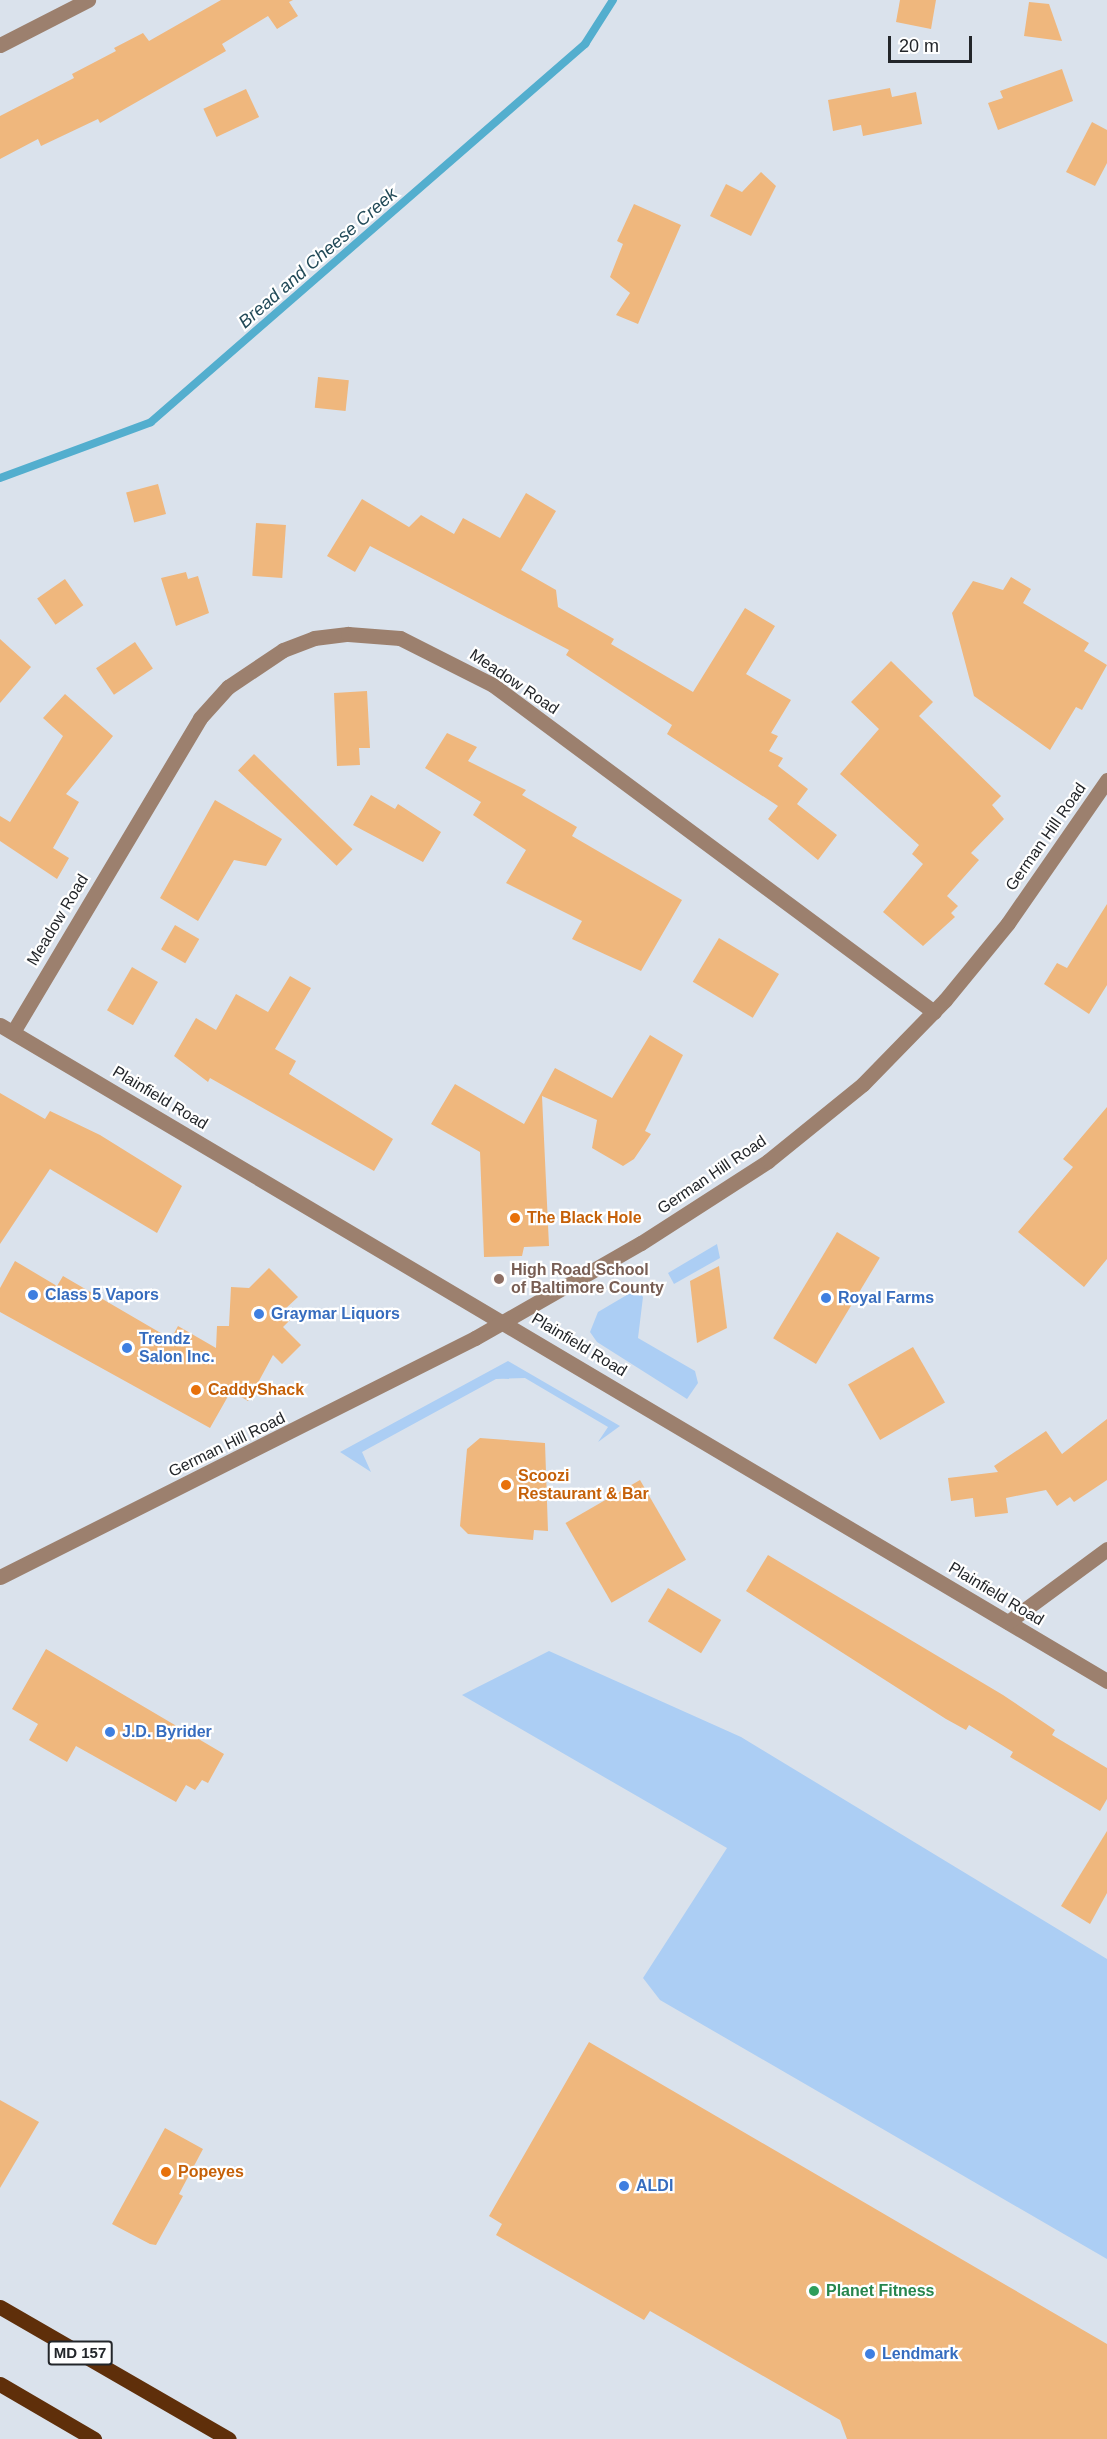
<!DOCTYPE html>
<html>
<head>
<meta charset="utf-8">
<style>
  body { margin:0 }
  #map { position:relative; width:1107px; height:2439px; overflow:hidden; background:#dae2ec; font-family:Arial,sans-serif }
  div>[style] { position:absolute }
  .green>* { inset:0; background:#accef4 }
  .stream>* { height:8px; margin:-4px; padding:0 4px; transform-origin:4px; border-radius:4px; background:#53aece }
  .building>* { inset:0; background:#efb77d; transform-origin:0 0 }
  .minor>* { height:15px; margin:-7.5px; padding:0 7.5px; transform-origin:7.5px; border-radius:7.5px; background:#9c806e }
  .major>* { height:15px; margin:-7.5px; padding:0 7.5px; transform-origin:7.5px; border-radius:7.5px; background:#5f2f0a }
  .dots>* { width:16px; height:16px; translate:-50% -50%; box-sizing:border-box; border:3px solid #fff; border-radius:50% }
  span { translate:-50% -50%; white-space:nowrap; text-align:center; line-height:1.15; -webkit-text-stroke:4.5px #fff; paint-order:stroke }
  .shield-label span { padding:2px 4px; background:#fff; border:2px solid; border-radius:4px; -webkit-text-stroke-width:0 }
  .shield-label { font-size:15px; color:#23262a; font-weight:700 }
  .street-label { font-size:16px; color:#23262a }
  .food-label { font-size:16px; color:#c56008; font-weight:700 }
  .left { translate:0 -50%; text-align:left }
  .education-label { font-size:16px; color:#785e54; font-weight:700 }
  .shop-label { font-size:16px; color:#366cbe; font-weight:700 }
  .leisure-label { font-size:16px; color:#27864d; font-weight:700 }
  .water-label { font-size:18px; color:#224a58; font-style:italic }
  .scale { position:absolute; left:888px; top:36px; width:84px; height:27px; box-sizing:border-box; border:3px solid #23262a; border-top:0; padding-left:8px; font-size:18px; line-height:21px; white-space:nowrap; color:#23262a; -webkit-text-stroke:4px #fff; paint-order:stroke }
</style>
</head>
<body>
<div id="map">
  <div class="green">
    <div style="clip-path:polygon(717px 1244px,720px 1258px,674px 1284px,668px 1273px)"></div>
    <div style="clip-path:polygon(637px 1289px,643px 1297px,638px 1338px,695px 1371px,698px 1383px,687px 1399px,597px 1342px,590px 1332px,598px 1312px)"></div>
    <div style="clip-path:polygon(508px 1361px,620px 1426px,598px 1442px,608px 1427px,525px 1378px,496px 1379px,362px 1452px,371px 1472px,340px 1452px)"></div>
    <div style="clip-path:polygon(549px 1651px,741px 1737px,1107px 1959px,1107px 2259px,660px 2000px,643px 1978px,727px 1848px,462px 1695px)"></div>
  </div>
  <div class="stream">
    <div style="left:0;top:478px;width:161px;rotate:-20.3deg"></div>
    <div style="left:151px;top:422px;width:576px;rotate:-41.05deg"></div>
    <div style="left:585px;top:44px;width:52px;rotate:-57.5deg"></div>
  </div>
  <div class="building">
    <div style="clip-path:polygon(221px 0,293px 0,289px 2px,298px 16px,277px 29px,268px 16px,222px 44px,226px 51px,100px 123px,98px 119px,41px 146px,38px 139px,0 159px,0 116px,74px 78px,72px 74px,116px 51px,114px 48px,143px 33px,149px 41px)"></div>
    <div style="clip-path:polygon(900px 0,936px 0,931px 29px,896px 22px)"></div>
    <div style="clip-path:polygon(1029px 2px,1049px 4px,1062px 41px,1024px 36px)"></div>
    <div style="clip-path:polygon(1062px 69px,1073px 101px,998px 130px,988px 103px,1003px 98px,1000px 91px)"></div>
    <div style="clip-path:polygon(890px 88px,892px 97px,916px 92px,922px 124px,863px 136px,861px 125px,833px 131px,828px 100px)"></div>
    <div style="left:246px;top:89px;width:31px;height:47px;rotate:65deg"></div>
    <div style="clip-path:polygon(1092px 122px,1107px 130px,1107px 163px,1095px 186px,1066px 172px)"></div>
    <div style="clip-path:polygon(761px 172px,776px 186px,751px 236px,710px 216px,726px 184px,742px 192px)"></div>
    <div style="clip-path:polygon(634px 204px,681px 225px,638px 324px,616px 315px,630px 293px,610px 277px,623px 244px,617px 241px)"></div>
    <div style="left:318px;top:377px;width:31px;height:31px;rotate:6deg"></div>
    <div style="left:158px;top:484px;width:31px;height:33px;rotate:75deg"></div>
    <div style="clip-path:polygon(526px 493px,556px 511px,521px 570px,556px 590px,558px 607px,614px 639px,611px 644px,693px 692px,745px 608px,775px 626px,746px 674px,791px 700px,771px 733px,778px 736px,769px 751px,783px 758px,778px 766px,808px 789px,797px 804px,837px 835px,818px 860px,768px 819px,778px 806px,667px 734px,672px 725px,566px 655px,569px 650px,370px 546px,355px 572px,327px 556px,362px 499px,409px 527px,421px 515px,454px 534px,463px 518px,500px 538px)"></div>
    <div style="left:256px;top:523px;width:30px;height:53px;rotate:4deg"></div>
    <div style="clip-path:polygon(186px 572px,188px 579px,198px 576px,209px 613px,176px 626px,161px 578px)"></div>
    <div style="clip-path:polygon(1011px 577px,1031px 589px,1023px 603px,1089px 643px,1084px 651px,1107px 665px,1082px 710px,1076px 707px,1050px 750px,974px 696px,952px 613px,973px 581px,1003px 590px)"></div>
    <div style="left:65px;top:579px;width:32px;height:34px;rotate:55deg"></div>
    <div style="clip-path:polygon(0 639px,31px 667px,0 703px)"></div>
    <div style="left:135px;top:642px;width:32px;height:47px;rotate:56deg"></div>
    <div style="clip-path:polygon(891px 661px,933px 702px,919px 716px,1001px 796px,992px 805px,1004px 819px,971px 853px,979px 860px,947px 896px,958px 906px,951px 913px,955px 917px,923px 946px,883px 912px,923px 864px,912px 854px,919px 845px,840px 774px,879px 729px,851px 702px)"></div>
    <div style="clip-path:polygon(367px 691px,370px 748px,359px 748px,360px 765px,337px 766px,334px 693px)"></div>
    <div style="clip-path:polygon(65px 694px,113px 736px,66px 794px,79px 802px,53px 848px,69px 858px,57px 879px,0 841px,0 816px,10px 822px,63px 736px,43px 718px)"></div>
    <div style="clip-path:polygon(447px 733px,477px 747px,468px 761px,526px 790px,522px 795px,577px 827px,572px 836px,682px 900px,641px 971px,572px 939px,582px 921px,506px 883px,526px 850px,473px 815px,481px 802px,425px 768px)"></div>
    <div style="left:254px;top:754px;width:137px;height:23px;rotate:44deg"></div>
    <div style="clip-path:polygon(371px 795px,395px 809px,398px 804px,441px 832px,423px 862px,353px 825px)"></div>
    <div style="clip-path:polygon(215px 800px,282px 839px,266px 866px,234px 860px,198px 921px,160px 898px)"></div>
    <div style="clip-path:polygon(1107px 904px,1107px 985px,1089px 1014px,1044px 984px,1057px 963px,1067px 968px)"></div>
    <div style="left:175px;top:925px;width:28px;height:28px;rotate:30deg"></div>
    <div style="left:719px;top:938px;width:70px;height:51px;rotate:31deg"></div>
    <div style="left:132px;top:967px;width:30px;height:50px;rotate:30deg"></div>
    <div style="clip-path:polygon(290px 976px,311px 988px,275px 1049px,296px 1061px,289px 1074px,393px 1139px,374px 1171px,210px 1078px,208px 1082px,174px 1056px,196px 1018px,216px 1030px,236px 994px,268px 1012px)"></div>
    <div style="clip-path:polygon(650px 1035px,683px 1055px,645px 1131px,651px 1134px,634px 1159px,623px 1166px,592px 1148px,597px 1120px,542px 1096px,549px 1246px,524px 1247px,522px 1256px,484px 1257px,480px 1152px,431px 1124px,455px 1084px,524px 1124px,555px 1068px,612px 1098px)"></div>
    <div style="clip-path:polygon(0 1093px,45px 1119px,50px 1111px,100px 1135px,182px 1186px,157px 1233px,50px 1169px,0 1244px)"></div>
    <div style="clip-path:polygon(1107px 1107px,1107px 1259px,1084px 1287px,1018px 1232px,1073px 1167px,1063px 1159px)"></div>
    <div style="left:837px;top:1232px;width:50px;height:124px;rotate:31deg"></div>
    <div style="clip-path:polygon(15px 1261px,57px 1286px,63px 1276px,171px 1339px,178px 1326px,216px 1348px,217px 1326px,229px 1326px,231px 1287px,249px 1288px,269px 1268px,298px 1297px,284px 1310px,292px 1318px,283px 1327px,301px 1345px,282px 1364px,273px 1355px,248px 1401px,231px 1391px,210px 1428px,0 1312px,0 1288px)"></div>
    <div style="clip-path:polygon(719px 1266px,727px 1328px,697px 1343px,690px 1281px)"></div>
    <div style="left:913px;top:1347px;width:64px;height:75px;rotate:60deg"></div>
    <div style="clip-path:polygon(1107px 1419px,1107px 1480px,1074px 1502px,1070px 1497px,1057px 1506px,1046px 1490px,1006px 1498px,1008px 1513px,975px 1517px,973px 1498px,951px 1501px,948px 1478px,998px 1472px,994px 1466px,1046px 1431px,1062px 1454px)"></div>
    <div style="clip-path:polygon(480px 1438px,545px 1443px,548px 1531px,534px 1530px,533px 1540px,468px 1534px,460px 1526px,467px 1449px)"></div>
    <div style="left:640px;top:1480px;width:92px;height:86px;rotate:60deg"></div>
    <div style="clip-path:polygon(768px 1555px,1003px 1695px,1055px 1730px,1052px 1735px,1107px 1768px,1107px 1799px,1100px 1811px,1010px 1757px,1013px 1752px,969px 1725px,966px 1730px,946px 1719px,746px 1591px)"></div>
    <div style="left:668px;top:1588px;width:62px;height:39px;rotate:31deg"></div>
    <div style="clip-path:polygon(46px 1649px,224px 1754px,208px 1783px,202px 1780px,195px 1790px,186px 1785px,176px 1802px,76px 1746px,67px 1762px,29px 1740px,38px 1724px,12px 1709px)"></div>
    <div style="clip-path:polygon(1107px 1831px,1107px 1893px,1090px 1924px,1061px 1906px)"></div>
    <div style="clip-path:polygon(589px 2042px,1107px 2344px,1107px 2439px,847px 2439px,840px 2420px,650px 2311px,644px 2320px,496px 2235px,502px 2224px,489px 2216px)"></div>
    <div style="clip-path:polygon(0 2100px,39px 2122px,0 2188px)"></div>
    <div style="clip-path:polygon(165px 2128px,203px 2149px,179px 2194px,183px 2196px,156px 2245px,150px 2244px,112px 2224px)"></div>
  </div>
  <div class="minor">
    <div style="left:0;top:45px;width:99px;rotate:-27.1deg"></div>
    <div style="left:0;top:1025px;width:1287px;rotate:30.65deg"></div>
    <div style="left:13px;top:1032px;width:365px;rotate:-59.2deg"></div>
    <div style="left:200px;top:718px;width:42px;rotate:-47.9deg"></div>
    <div style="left:228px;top:687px;width:66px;rotate:-33.9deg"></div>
    <div style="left:283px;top:650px;width:33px;rotate:-21deg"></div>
    <div style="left:314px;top:638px;width:34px;rotate:-7deg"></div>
    <div style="left:348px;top:634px;width:52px;rotate:4.4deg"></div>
    <div style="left:400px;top:638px;width:104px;rotate:26.8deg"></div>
    <div style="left:493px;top:685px;width:549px;rotate:36.56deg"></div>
    <div style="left:0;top:1577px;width:532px;rotate:-26.71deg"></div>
    <div style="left:475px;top:1338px;width:191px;rotate:-29.8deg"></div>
    <div style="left:641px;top:1243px;width:151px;rotate:-32.8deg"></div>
    <div style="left:768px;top:1161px;width:122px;rotate:-39deg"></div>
    <div style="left:863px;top:1084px;width:117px;rotate:-45.7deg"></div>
    <div style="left:945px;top:1000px;width:99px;rotate:-50.7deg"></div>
    <div style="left:1008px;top:923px;width:174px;rotate:-55.3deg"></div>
    <div style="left:1008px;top:1622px;width:123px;rotate:-36.4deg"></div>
  </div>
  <div class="major">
    <div style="left:0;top:2307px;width:264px;rotate:30deg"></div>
    <div style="left:0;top:2384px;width:109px;rotate:30.3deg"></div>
  </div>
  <div class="dots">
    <div style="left:515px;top:1218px;background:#e8710a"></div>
    <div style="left:499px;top:1279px;background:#8d6e63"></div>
    <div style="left:33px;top:1295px;background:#3f7fe0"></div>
    <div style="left:826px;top:1298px;background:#3f7fe0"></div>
    <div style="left:259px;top:1314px;background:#3f7fe0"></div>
    <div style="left:127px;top:1348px;background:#3f7fe0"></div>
    <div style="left:196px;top:1390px;background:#e8710a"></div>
    <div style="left:506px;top:1485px;background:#e8710a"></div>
    <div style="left:110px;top:1732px;background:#3f7fe0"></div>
    <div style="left:166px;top:2172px;background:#e8710a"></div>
    <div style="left:624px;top:2186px;background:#3f7fe0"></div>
    <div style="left:814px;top:2291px;background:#2e9e5b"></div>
    <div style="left:870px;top:2354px;background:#3f7fe0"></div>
  </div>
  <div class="shield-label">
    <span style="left:80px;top:2353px">MD 157</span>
  </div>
  <div class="street-label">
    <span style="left:514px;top:682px;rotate:34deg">Meadow Road</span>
    <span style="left:1046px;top:837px;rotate:-55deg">German Hill Road</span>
    <span style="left:58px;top:920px;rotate:-59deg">Meadow Road</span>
    <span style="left:160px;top:1098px;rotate:31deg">Plainfield Road</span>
    <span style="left:712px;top:1175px;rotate:-34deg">German Hill Road</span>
    <span style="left:579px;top:1345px;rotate:31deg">Plainfield Road</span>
    <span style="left:227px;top:1445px;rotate:-26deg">German Hill Road</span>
    <span style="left:996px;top:1594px;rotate:31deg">Plainfield Road</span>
  </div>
  <div class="food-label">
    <span class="left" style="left:527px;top:1218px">The Black Hole</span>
    <span class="left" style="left:208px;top:1390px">CaddyShack</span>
    <span class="left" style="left:518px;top:1485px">Scoozi<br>Restaurant &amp; Bar</span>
    <span class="left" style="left:178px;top:2172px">Popeyes</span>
  </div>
  <div class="education-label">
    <span class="left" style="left:511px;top:1279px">High Road School<br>of Baltimore County</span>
  </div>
  <div class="shop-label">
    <span class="left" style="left:45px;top:1295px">Class 5 Vapors</span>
    <span class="left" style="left:838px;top:1298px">Royal Farms</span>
    <span class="left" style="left:271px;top:1314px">Graymar Liquors</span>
    <span class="left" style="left:139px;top:1348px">Trendz<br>Salon Inc.</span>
    <span class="left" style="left:122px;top:1732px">J.D. Byrider</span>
    <span class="left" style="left:636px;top:2186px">ALDI</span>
    <span class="left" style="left:882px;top:2354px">Lendmark</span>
  </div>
  <div class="leisure-label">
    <span class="left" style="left:826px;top:2291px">Planet Fitness</span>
  </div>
  <div class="water-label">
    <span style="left:318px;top:258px;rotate:-41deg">Bread and Cheese Creek</span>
  </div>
  <div class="scale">20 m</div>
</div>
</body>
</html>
